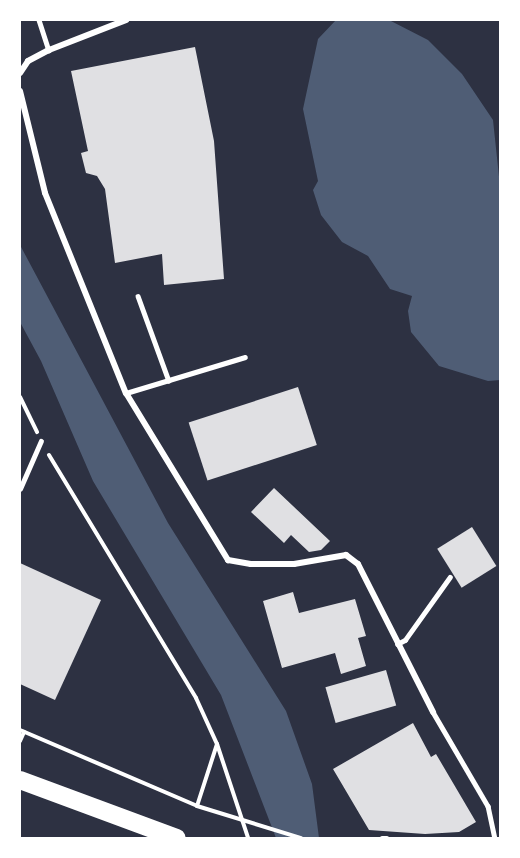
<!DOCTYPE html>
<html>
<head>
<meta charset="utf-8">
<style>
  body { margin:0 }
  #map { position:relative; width:520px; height:858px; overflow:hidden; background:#2d3142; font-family:Lora,serif }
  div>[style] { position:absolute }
  .water>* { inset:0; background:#4f5d75 }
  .building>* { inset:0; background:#e0e0e3; transform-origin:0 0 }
  .path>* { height:4px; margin:-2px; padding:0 2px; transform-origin:2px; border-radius:2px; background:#fff }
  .service>* { height:4.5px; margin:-2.25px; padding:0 2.25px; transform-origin:2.25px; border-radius:2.25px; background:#fff }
  .minor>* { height:6px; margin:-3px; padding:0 3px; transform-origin:3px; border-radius:3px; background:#fff }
  .motorway>* { height:18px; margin:-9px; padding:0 9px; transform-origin:9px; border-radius:9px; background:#fff }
  span { translate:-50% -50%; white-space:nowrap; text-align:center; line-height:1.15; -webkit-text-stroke:6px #fff; paint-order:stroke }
  .frame { position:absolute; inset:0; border:21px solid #fff; pointer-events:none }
</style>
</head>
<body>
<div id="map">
  <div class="water">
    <div style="clip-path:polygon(336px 20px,389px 20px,428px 40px,462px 74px,493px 120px,500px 186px,500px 380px,488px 381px,439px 366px,411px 332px,408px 311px,412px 296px,390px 289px,368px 256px,342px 242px,321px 215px,313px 190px,318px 181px,303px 109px,318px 39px)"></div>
    <div style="clip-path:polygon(20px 245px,168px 523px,286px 711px,312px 784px,319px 838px,276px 838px,221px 695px,93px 481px,41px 361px,20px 322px)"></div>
  </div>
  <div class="building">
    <div style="clip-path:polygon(195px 47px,214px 141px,224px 279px,164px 285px,162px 254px,115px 263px,105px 189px,97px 176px,86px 173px,81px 153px,88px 151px,71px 71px)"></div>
    <div style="left:298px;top:387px;width:61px;height:115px;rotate:72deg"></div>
    <div style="clip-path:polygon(274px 488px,330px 541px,321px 550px,309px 552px,291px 535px,284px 543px,251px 512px)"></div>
    <div style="left:472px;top:527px;width:46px;height:41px;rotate:58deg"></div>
    <div style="clip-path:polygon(20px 563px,101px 600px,55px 700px,20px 684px)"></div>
    <div style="clip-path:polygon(293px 592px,299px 613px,355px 599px,366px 636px,358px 638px,366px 666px,341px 674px,335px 653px,282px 668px,263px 601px)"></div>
    <div style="left:386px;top:670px;width:37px;height:63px;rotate:74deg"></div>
    <div style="clip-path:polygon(413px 723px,431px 757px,436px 754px,476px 822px,459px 832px,425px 834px,369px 830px,333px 769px)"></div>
  </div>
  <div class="path">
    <div style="left:20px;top:397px;width:39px;rotate:64deg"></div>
    <div style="left:49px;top:455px;width:284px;rotate:58.8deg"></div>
    <div style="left:196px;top:698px;width:51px;rotate:65.5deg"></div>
    <div style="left:217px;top:744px;width:99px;rotate:71.7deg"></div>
    <div style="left:20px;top:730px;width:193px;rotate:23.2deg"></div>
    <div style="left:197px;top:806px;width:109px;rotate:17.1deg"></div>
    <div style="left:20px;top:741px;width:10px;rotate:-66deg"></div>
    <div style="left:197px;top:806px;width:65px;rotate:-72.1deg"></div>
  </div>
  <div class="service">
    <div style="left:39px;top:20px;width:32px;rotate:72deg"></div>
    <div style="left:138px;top:296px;width:90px;rotate:70deg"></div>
    <div style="left:126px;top:393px;width:124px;rotate:-16.8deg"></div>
    <div style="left:20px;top:489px;width:52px;rotate:-66.4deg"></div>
    <div style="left:397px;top:644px;width:9px;rotate:-27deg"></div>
    <div style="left:405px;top:640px;width:77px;rotate:-54.5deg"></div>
    <div style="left:433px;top:712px;width:109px;rotate:59.7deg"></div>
    <div style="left:488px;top:806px;width:33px;rotate:78deg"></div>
    <div style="left:382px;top:838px;width:5px"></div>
  </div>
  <div class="minor">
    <div style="left:20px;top:73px;width:14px;rotate:-56deg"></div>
    <div style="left:28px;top:61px;width:24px;rotate:-28deg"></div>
    <div style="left:49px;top:50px;width:83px;rotate:-21.3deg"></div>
    <div style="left:20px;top:91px;width:105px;rotate:76.2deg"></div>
    <div style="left:45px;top:193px;width:216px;rotate:68deg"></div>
    <div style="left:126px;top:393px;width:196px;rotate:58.6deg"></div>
    <div style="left:228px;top:560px;width:23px;rotate:10deg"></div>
    <div style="left:251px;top:564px;width:43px"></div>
    <div style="left:294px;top:564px;width:53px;rotate:-9.8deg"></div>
    <div style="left:346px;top:555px;width:15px;rotate:37deg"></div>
    <div style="left:358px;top:564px;width:166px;rotate:63.1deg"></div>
  </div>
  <div class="motorway">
    <div style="left:20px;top:780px;width:167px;rotate:20.3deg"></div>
  </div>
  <div class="frame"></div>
</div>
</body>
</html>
